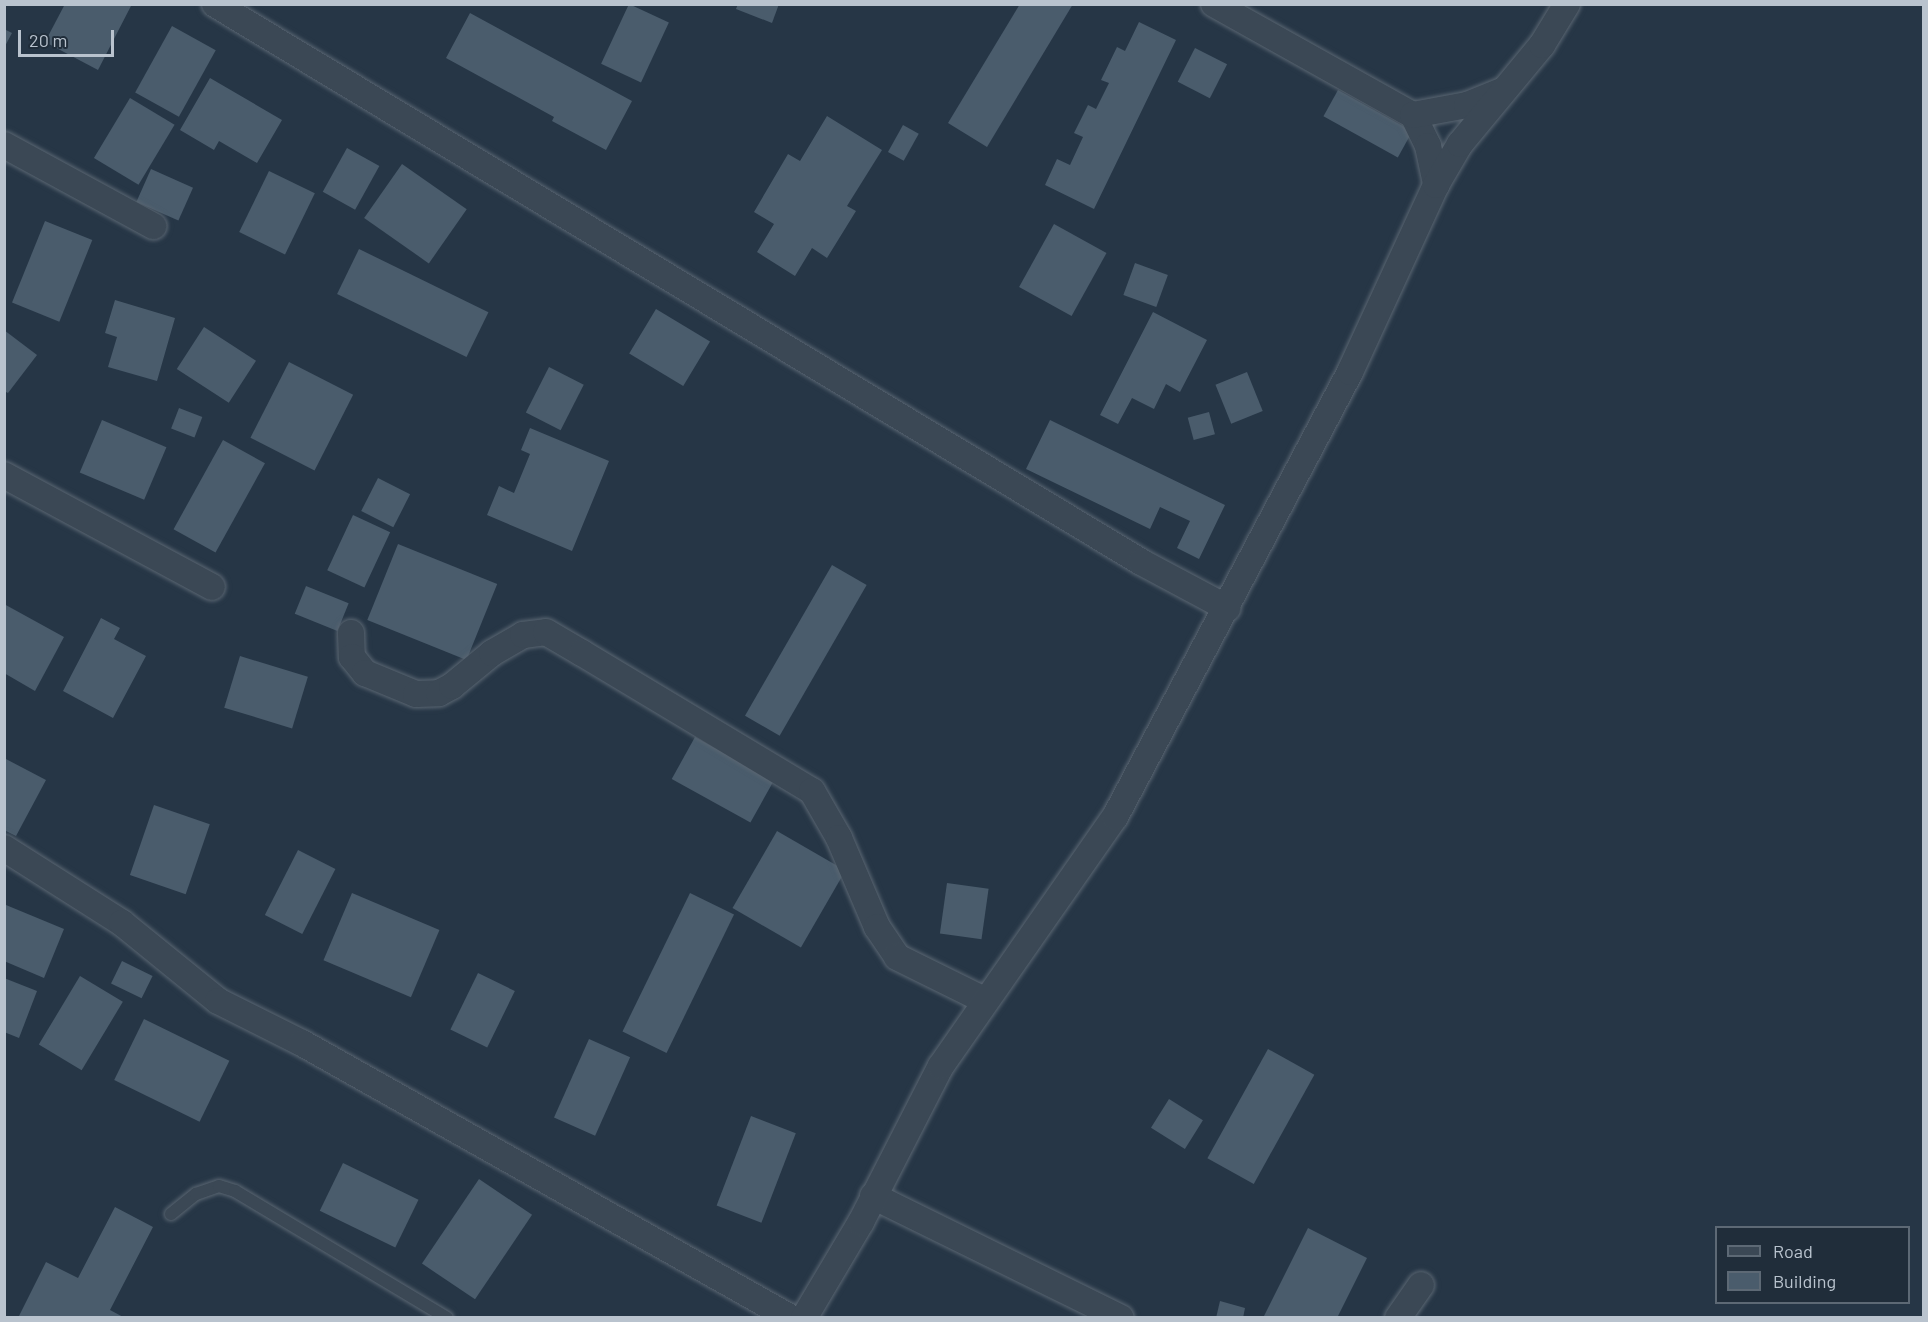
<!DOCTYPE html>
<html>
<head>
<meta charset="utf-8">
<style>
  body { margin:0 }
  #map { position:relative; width:1928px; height:1322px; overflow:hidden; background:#263646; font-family:Barlow,sans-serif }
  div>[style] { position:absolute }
  .building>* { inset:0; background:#4a5c6c; transform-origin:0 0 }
  .roads { filter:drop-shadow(0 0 2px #5a6672) drop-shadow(0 0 2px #5a6672) }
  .service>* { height:12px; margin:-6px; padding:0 6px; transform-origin:6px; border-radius:6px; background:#3b4855 }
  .minor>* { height:26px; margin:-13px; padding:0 13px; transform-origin:13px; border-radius:13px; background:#3b4855 }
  span { translate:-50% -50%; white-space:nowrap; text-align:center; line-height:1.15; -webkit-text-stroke:4.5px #202d3a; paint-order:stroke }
  .frame { position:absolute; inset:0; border:6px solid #b9c3ce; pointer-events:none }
  .legend { position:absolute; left:1715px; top:1226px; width:195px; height:78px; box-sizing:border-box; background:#202d3a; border:2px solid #5d6975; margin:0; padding:8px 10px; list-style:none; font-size:18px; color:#b9c3ce }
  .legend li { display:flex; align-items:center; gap:12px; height:30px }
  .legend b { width:30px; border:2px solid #5d6975 }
  .scale { position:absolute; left:18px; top:30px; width:96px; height:27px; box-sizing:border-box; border:3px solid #b9c3ce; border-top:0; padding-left:8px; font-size:18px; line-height:21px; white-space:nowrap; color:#b9c3ce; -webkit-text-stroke:4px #202d3a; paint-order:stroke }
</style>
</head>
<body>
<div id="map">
  <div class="building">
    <div style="clip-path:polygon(65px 4px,132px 4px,98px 70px,45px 42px)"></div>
    <div style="left:629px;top:4px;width:44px;height:66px;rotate:25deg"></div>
    <div style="clip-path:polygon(738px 4px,779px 4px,772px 23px,736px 9px)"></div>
    <div style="clip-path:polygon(1020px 4px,1073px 4px,987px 147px,948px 123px)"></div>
    <div style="clip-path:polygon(470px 13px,632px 101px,606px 150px,552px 121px,554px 117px,446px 58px)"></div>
    <div style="clip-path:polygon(1139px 22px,1176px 40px,1094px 209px,1045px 185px,1057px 159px,1070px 165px,1083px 137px,1074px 133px,1088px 105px,1096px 109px,1109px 83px,1101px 80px,1117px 47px,1125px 51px)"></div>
    <div style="left:172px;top:26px;width:50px;height:76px;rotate:29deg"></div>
    <div style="clip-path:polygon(4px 29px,12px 33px,4px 48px)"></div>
    <div style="left:1195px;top:48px;width:36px;height:38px;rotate:27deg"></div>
    <div style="clip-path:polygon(210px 78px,282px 120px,257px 163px,219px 141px,214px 150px,180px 130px)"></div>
    <div style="left:1338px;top:90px;width:85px;height:30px;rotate:29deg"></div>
    <div style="left:130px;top:98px;width:52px;height:70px;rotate:31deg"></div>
    <div style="clip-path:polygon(827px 116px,882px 150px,847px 206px,856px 211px,827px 258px,812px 248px,795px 276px,757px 252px,774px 224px,754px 212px,788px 154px,800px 161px)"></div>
    <div style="left:903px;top:125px;width:18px;height:31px;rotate:29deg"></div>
    <div style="left:347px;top:148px;width:37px;height:50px;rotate:29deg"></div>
    <div style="left:402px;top:164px;width:79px;height:66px;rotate:35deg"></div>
    <div style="left:151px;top:169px;width:46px;height:36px;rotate:24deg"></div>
    <div style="left:269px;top:171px;width:51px;height:68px;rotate:26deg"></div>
    <div style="left:45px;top:221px;width:51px;height:88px;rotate:22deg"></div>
    <div style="left:1054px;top:224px;width:60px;height:72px;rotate:29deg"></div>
    <div style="left:359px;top:249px;width:144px;height:50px;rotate:26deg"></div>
    <div style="left:1135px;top:263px;width:35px;height:34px;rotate:20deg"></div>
    <div style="clip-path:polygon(115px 300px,175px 318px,157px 381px,108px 367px,117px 337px,105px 333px)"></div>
    <div style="left:656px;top:309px;width:63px;height:52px;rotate:31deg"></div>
    <div style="clip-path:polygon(1153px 312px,1207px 340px,1180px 392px,1166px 384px,1154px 409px,1132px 398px,1118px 424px,1100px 415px)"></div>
    <div style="left:204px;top:327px;width:62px;height:50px;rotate:33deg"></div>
    <div style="clip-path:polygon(4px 330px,37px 355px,8px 393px,4px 391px)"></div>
    <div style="left:289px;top:362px;width:72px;height:85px;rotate:27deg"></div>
    <div style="left:549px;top:367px;width:39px;height:51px;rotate:27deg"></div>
    <div style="left:1247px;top:372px;width:42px;height:34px;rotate:68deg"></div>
    <div style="left:179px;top:408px;width:25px;height:22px;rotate:21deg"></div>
    <div style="left:1209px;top:412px;width:23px;height:22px;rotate:75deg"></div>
    <div style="left:102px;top:420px;width:70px;height:57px;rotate:23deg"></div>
    <div style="clip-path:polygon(1050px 420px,1225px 505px,1199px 559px,1177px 548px,1190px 521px,1160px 507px,1150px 529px,1026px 469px)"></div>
    <div style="clip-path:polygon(530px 428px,609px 461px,572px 551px,487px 515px,499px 486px,514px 493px,530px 454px,521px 450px)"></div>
    <div style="left:223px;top:440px;width:48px;height:102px;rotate:29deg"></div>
    <div style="left:378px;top:478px;width:36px;height:37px;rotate:27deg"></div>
    <div style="left:353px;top:515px;width:41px;height:61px;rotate:25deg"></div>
    <div style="left:398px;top:544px;width:107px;height:82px;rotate:22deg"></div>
    <div style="left:832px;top:565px;width:40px;height:174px;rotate:30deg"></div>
    <div style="left:306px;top:586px;width:46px;height:30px;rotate:22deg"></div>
    <div style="clip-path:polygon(4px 604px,64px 637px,35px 691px,4px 673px)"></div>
    <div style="clip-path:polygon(101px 618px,120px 628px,114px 639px,146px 656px,113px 718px,63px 691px)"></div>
    <div style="left:240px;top:656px;width:71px;height:54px;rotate:17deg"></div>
    <div style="left:695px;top:737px;width:90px;height:48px;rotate:29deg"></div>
    <div style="clip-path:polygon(4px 758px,46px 780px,16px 836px,4px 830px)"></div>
    <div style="left:154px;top:805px;width:59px;height:74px;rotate:19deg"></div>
    <div style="left:777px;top:831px;width:79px;height:89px;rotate:30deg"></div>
    <div style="left:298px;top:850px;width:42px;height:73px;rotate:27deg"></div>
    <div style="left:947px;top:883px;width:42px;height:51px;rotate:8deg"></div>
    <div style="left:352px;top:893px;width:95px;height:73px;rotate:23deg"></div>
    <div style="left:690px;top:893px;width:49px;height:154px;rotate:26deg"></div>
    <div style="clip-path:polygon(6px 905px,64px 929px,44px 978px,4px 961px)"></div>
    <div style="left:122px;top:961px;width:34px;height:25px;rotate:26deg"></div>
    <div style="left:478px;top:973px;width:41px;height:63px;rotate:26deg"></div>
    <div style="left:80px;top:976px;width:50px;height:80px;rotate:31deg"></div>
    <div style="clip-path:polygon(4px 978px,37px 991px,19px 1038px,4px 1032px)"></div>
    <div style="left:144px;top:1019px;width:95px;height:68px;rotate:26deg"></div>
    <div style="left:589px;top:1039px;width:45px;height:86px;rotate:24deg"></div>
    <div style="left:1268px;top:1049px;width:53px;height:125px;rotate:29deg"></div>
    <div style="left:1169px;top:1099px;width:40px;height:34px;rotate:32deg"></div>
    <div style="left:751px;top:1116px;width:48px;height:96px;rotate:21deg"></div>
    <div style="left:343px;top:1163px;width:84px;height:53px;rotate:26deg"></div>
    <div style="left:479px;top:1179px;width:64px;height:102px;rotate:34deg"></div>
    <div style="clip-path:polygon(115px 1207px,153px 1227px,110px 1310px,125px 1318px,18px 1318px,46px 1262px,78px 1278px)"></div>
    <div style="clip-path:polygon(1308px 1228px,1367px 1258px,1337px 1318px,1263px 1318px)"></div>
    <div style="clip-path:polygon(1220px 1301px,1245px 1308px,1243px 1318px,1216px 1318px)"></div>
  </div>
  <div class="roads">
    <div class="service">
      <div style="left:171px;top:1214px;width:32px;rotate:-39deg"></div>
      <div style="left:196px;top:1194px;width:24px;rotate:-19deg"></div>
      <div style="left:219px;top:1186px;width:17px;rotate:17deg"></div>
      <div style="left:235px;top:1191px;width:247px;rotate:30.9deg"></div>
    </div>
    <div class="minor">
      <div style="left:215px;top:4px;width:1081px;rotate:31.07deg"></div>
      <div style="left:1141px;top:562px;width:98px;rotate:28.1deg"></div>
      <div style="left:1214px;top:4px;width:228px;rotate:29.2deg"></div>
      <div style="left:1413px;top:115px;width:34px;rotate:64deg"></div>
      <div style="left:1428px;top:146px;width:40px;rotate:78deg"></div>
      <div style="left:1413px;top:115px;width:55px;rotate:-10.5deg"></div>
      <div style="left:1467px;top:105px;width:38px;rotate:-22deg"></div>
      <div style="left:4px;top:145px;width:170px;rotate:28.5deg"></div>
      <div style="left:4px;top:475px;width:236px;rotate:28.3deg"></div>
      <div style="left:351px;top:633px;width:24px;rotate:88deg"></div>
      <div style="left:352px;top:657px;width:21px;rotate:51deg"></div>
      <div style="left:365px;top:673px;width:55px;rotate:22.4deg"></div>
      <div style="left:416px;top:694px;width:23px;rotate:-2deg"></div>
      <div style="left:439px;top:693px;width:15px;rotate:-28deg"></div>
      <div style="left:452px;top:686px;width:52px;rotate:-39.5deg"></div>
      <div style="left:492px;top:653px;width:36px;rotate:-30deg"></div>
      <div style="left:523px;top:635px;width:23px;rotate:-7deg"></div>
      <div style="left:546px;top:632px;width:42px;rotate:30.3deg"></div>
      <div style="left:582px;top:653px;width:268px;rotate:31deg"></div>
      <div style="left:812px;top:791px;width:54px;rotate:60.1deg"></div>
      <div style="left:839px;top:838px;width:97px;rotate:66.9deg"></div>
      <div style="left:877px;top:927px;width:36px;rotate:56deg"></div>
      <div style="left:897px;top:957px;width:97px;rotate:26.3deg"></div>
      <div style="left:4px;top:848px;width:140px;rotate:32.4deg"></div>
      <div style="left:122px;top:923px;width:124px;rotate:39.1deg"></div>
      <div style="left:218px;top:1001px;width:94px;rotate:26.6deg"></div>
      <div style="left:302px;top:1043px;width:561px;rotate:29.35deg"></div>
      <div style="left:873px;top:1196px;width:276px;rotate:26.2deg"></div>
      <div style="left:804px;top:1318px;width:112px;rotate:-59.3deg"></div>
      <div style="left:861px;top:1222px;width:175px;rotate:-62.9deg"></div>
      <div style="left:941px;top:1066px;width:304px;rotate:-55.1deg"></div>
      <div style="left:1115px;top:817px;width:503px;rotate:-62.16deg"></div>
      <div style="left:1350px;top:372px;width:206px;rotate:-65.3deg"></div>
      <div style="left:1436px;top:185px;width:48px;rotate:-59.7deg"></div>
      <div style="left:1460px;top:144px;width:129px;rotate:-50.4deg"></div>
      <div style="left:1542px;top:45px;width:48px;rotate:-58.6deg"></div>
      <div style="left:1398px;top:1318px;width:40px;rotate:-55.1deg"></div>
    </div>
  </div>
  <div class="frame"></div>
  <ul class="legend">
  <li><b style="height:8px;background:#3b4855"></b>Road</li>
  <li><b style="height:16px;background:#4a5c6c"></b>Building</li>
  </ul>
  <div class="scale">20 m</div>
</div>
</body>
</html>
